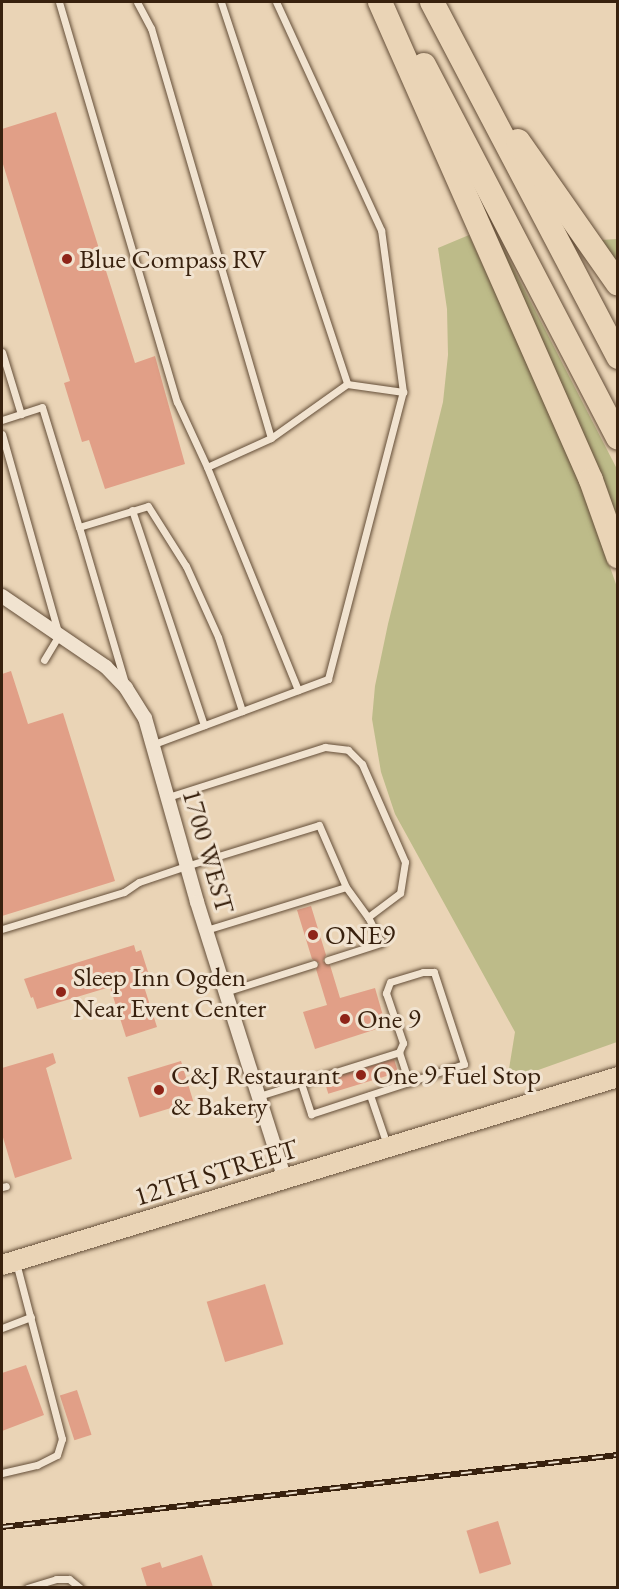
<!DOCTYPE html>
<html>
<head>
<meta charset="utf-8">
<style>
  body { margin:0 }
  #map { position:relative; width:619px; height:1589px; overflow:hidden; background:#ead4b6; font-family:"EB Garamond",serif }
  div>[style] { position:absolute }
  .green>* { inset:0; background:#bdbb89 }
  .building>* { inset:0; background:#e19f87; transform-origin:0 0 }
  .roads { filter:drop-shadow(0 0 2px #644e38) drop-shadow(0 0 2px #644e38) }
  .lane>* { height:7px; margin:-3.5px; padding:0 3.5px; transform-origin:3.5px; border-radius:3.5px; background:#f1e3d0 }
  .street>* { height:14px; margin:-7px; padding:0 7px; transform-origin:7px; border-radius:7px; background:#f1e3d0 }
  .primary>* { height:20px; margin:-10px; padding:0 10px; transform-origin:10px; border-radius:10px; background:#ead4b6 }
  .highway>* { height:24px; margin:-12px; padding:0 12px; transform-origin:12px; border-radius:12px; background:#ead4b6 }
  .rail>* { height:6px; margin-top:-3px; transform-origin:0; background:repeating-linear-gradient(90deg,#f1e3d0 0 11px,#38210e 0 22px); box-sizing:border-box; border-block:2px solid #38210e }
  .dots>* { width:16px; height:16px; translate:-50% -50%; box-sizing:border-box; border:3px solid #f1e3d0; border-radius:50% }
  span { translate:-50% -50%; white-space:nowrap; text-align:center; line-height:1.15; -webkit-text-stroke:6px #f1e3d0; paint-order:stroke }
  .poi-label { font-size:27px; color:#38210e }
  .left { translate:0 -50%; text-align:left }
  .street-label { font-size:27px; color:#38210e }
  .frame { position:absolute; inset:0; border:3px solid #38210e; pointer-events:none }
</style>
</head>
<body>
<div id="map">
  <div class="green">
    <div style="clip-path:polygon(471px 186px,617px 469px,617px 533px)"></div>
    <div style="clip-path:polygon(469px 235px,577px 473px,617px 587px,617px 1042px,507px 1081px,515px 1032px,395px 814px,381px 772px,372px 719px,375px 686px,388px 624px,443px 402px,448px 355px,447px 309px,438px 248px)"></div>
    <div style="clip-path:polygon(617px 239px,617px 265px,601px 240px)"></div>
  </div>
  <div class="building">
    <div style="clip-path:polygon(56px 112px,135px 363px,155px 356px,185px 464px,105px 489px,89px 440px,82px 442px,64px 383px,70px 381px,2px 161px,2px 129px)"></div>
    <div style="clip-path:polygon(11px 671px,28px 724px,63px 713px,115px 881px,2px 916px,2px 674px)"></div>
    <div style="clip-path:polygon(311px 906px,326px 955px,323px 961px,330px 965px,340px 998px,375px 988px,386px 1026px,315px 1049px,303px 1012px,327px 1005px,316px 969px,319px 963px,312px 959px,297px 910px)"></div>
    <div style="clip-path:polygon(134px 945px,136px 952px,141px 950px,148px 972px,140px 974px,157px 1027px,126px 1037px,110px 987px,37px 1009px,33px 997px,31px 998px,24px 979px)"></div>
    <div style="clip-path:polygon(53px 1053px,56px 1063px,46px 1068px,72px 1159px,15px 1178px,2px 1134px,2px 1068px)"></div>
    <div style="left:394px;top:1059px;width:14px;height:73px;rotate:73deg"></div>
    <div style="left:181px;top:1061px;width:42px;height:56px;rotate:73deg"></div>
    <div style="left:265px;top:1284px;width:63px;height:61px;rotate:73deg"></div>
    <div style="clip-path:polygon(26px 1365px,44px 1415px,2px 1431px,2px 1373px)"></div>
    <div style="left:77px;top:1390px;width:47px;height:18px;rotate:72deg"></div>
    <div style="left:498px;top:1521px;width:45px;height:33px;rotate:73deg"></div>
    <div style="clip-path:polygon(202px 1555px,213px 1587px,147px 1587px,141px 1568px,160px 1562px,162px 1568px)"></div>
  </div>
  <div class="roads">
    <div class="lane">
      <div style="left:59px;top:2px;width:417px;rotate:73.6deg"></div>
      <div style="left:177px;top:402px;width:72px;rotate:65.2deg"></div>
      <div style="left:137px;top:2px;width:30px;rotate:62deg"></div>
      <div style="left:151px;top:28px;width:427px;rotate:73.7deg"></div>
      <div style="left:271px;top:438px;width:70px;rotate:155.6deg"></div>
      <div style="left:207px;top:467px;width:241px;rotate:67.8deg"></div>
      <div style="left:221px;top:2px;width:402px;rotate:71.7deg"></div>
      <div style="left:347px;top:384px;width:57px;rotate:8.1deg"></div>
      <div style="left:2px;top:352px;width:65px;rotate:73deg"></div>
      <div style="left:2px;top:420px;width:42px;rotate:-18deg"></div>
      <div style="left:42px;top:407px;width:126px;rotate:72.9deg"></div>
      <div style="left:2px;top:434px;width:209px;rotate:74.2deg"></div>
      <div style="left:59px;top:635px;width:29px;rotate:121deg"></div>
      <div style="left:271px;top:438px;width:93px;rotate:-35.4deg"></div>
      <div style="left:132px;top:510px;width:227px;rotate:71.5deg"></div>
      <div style="left:125px;top:683px;width:163px;rotate:-106.4deg"></div>
      <div style="left:79px;top:527px;width:72px;rotate:-16.9deg"></div>
      <div style="left:148px;top:506px;width:71px;rotate:57.7deg"></div>
      <div style="left:186px;top:566px;width:78px;rotate:65.7deg"></div>
      <div style="left:218px;top:637px;width:78px;rotate:72deg"></div>
      <div style="left:154px;top:744px;width:186px;rotate:-20.5deg"></div>
      <div style="left:328px;top:679px;width:297px;rotate:-75.4deg"></div>
      <div style="left:403px;top:392px;width:163px;rotate:-97.7deg"></div>
      <div style="left:381px;top:230px;width:251px;rotate:-114.7deg"></div>
      <div style="left:168px;top:797px;width:165px;rotate:-17.7deg"></div>
      <div style="left:325px;top:747px;width:23px;rotate:7deg"></div>
      <div style="left:348px;top:750px;width:20px;rotate:45deg"></div>
      <div style="left:362px;top:764px;width:107px;rotate:66.3deg"></div>
      <div style="left:405px;top:862px;width:31px;rotate:99deg"></div>
      <div style="left:400px;top:893px;width:40px;rotate:143deg"></div>
      <div style="left:2px;top:929px;width:127px;rotate:-16.9deg"></div>
      <div style="left:124px;top:892px;width:18px;rotate:-34deg"></div>
      <div style="left:139px;top:882px;width:50px;rotate:-18.8deg"></div>
      <div style="left:186px;top:866px;width:139px;rotate:-17.1deg"></div>
      <div style="left:319px;top:825px;width:68px;rotate:66.5deg"></div>
      <div style="left:346px;top:887px;width:37px;rotate:54deg"></div>
      <div style="left:368px;top:917px;width:29px;rotate:63deg"></div>
      <div style="left:381px;top:943px;width:56px;rotate:162.2deg"></div>
      <div style="left:206px;top:930px;width:146px;rotate:-17.1deg"></div>
      <div style="left:225px;top:992px;width:93px;rotate:-17.5deg"></div>
      <div style="left:301px;top:1083px;width:33px;rotate:72deg"></div>
      <div style="left:311px;top:1114px;width:161px;rotate:-18.1deg"></div>
      <div style="left:464px;top:1064px;width:97px;rotate:-108.1deg"></div>
      <div style="left:434px;top:972px;width:11px;rotate:180deg"></div>
      <div style="left:423px;top:972px;width:34px;rotate:163deg"></div>
      <div style="left:390px;top:982px;width:12px;rotate:110deg"></div>
      <div style="left:386px;top:993px;width:53px;rotate:71.2deg"></div>
      <div style="left:403px;top:1043px;width:10px;rotate:114deg"></div>
      <div style="left:370px;top:1095px;width:53px;rotate:71.2deg"></div>
      <div style="left:259px;top:1096px;width:147px;rotate:-17.4deg"></div>
      <div style="left:399px;top:1052px;width:32px;rotate:72deg"></div>
      <div style="left:2px;top:1187px;width:4px;rotate:-14deg"></div>
      <div style="left:2px;top:1328px;width:31px;rotate:-21deg"></div>
      <div style="left:2px;top:1473px;width:36px;rotate:-13deg"></div>
      <div style="left:37px;top:1465px;width:22px;rotate:-27deg"></div>
      <div style="left:57px;top:1455px;width:17px;rotate:-73deg"></div>
      <div style="left:62px;top:1439px;width:182px;rotate:-104.6deg"></div>
      <div style="left:27px;top:1588px;width:30px;rotate:-17deg"></div>
      <div style="left:56px;top:1579px;width:13px"></div>
      <div style="left:69px;top:1579px;width:14px;rotate:39deg"></div>
    </div>
    <div class="street">
      <div style="left:2px;top:596px;width:126px;rotate:34.3deg"></div>
      <div style="left:106px;top:667px;width:29px;rotate:46deg"></div>
      <div style="left:126px;top:688px;width:36px;rotate:58deg"></div>
      <div style="left:145px;top:718px;width:191px;rotate:74.2deg"></div>
      <div style="left:197px;top:902px;width:291px;rotate:72.4deg"></div>
    </div>
    <div class="primary">
      <div style="left:2px;top:1265px;width:644px;rotate:-16.97deg"></div>
    </div>
    <div class="highway">
      <div style="left:380px;top:2px;width:522px;rotate:66.18deg"></div>
      <div style="left:591px;top:480px;width:81px;rotate:70.4deg"></div>
      <div style="left:432px;top:2px;width:401px;rotate:62.3deg"></div>
      <div style="left:424px;top:65px;width:420px;rotate:62.5deg"></div>
      <div style="left:518px;top:141px;width:174px;rotate:55deg"></div>
    </div>
  </div>
  <div class="rail">
    <div style="left:2px;top:1527px;width:620px;rotate:-6.67deg"></div>
  </div>
  <div class="dots">
    <div style="left:67px;top:259px;background:#8f2418"></div>
    <div style="left:313px;top:935px;background:#8f2418"></div>
    <div style="left:61px;top:992px;background:#8f2418"></div>
    <div style="left:345px;top:1019px;background:#8f2418"></div>
    <div style="left:361px;top:1075px;background:#8f2418"></div>
    <div style="left:159px;top:1090px;background:#8f2418"></div>
  </div>
  <div class="poi-label">
    <span class="left" style="left:79px;top:259px">Blue Compass RV</span>
    <span class="left" style="left:325px;top:935px">ONE9</span>
    <span class="left" style="left:73px;top:992px">Sleep Inn Ogden<br>Near Event Center</span>
    <span class="left" style="left:357px;top:1019px">One 9</span>
    <span class="left" style="left:171px;top:1090px">C&amp;J Restaurant<br>&amp; Bakery</span>
    <span class="left" style="left:373px;top:1075px">One 9 Fuel Stop</span>
  </div>
  <div class="street-label">
    <span style="left:209px;top:851px;rotate:74deg">1700 WEST</span>
    <span style="left:216px;top:1172px;rotate:-17deg">12TH STREET</span>
  </div>
  <div class="frame"></div>
</div>
</body>
</html>
